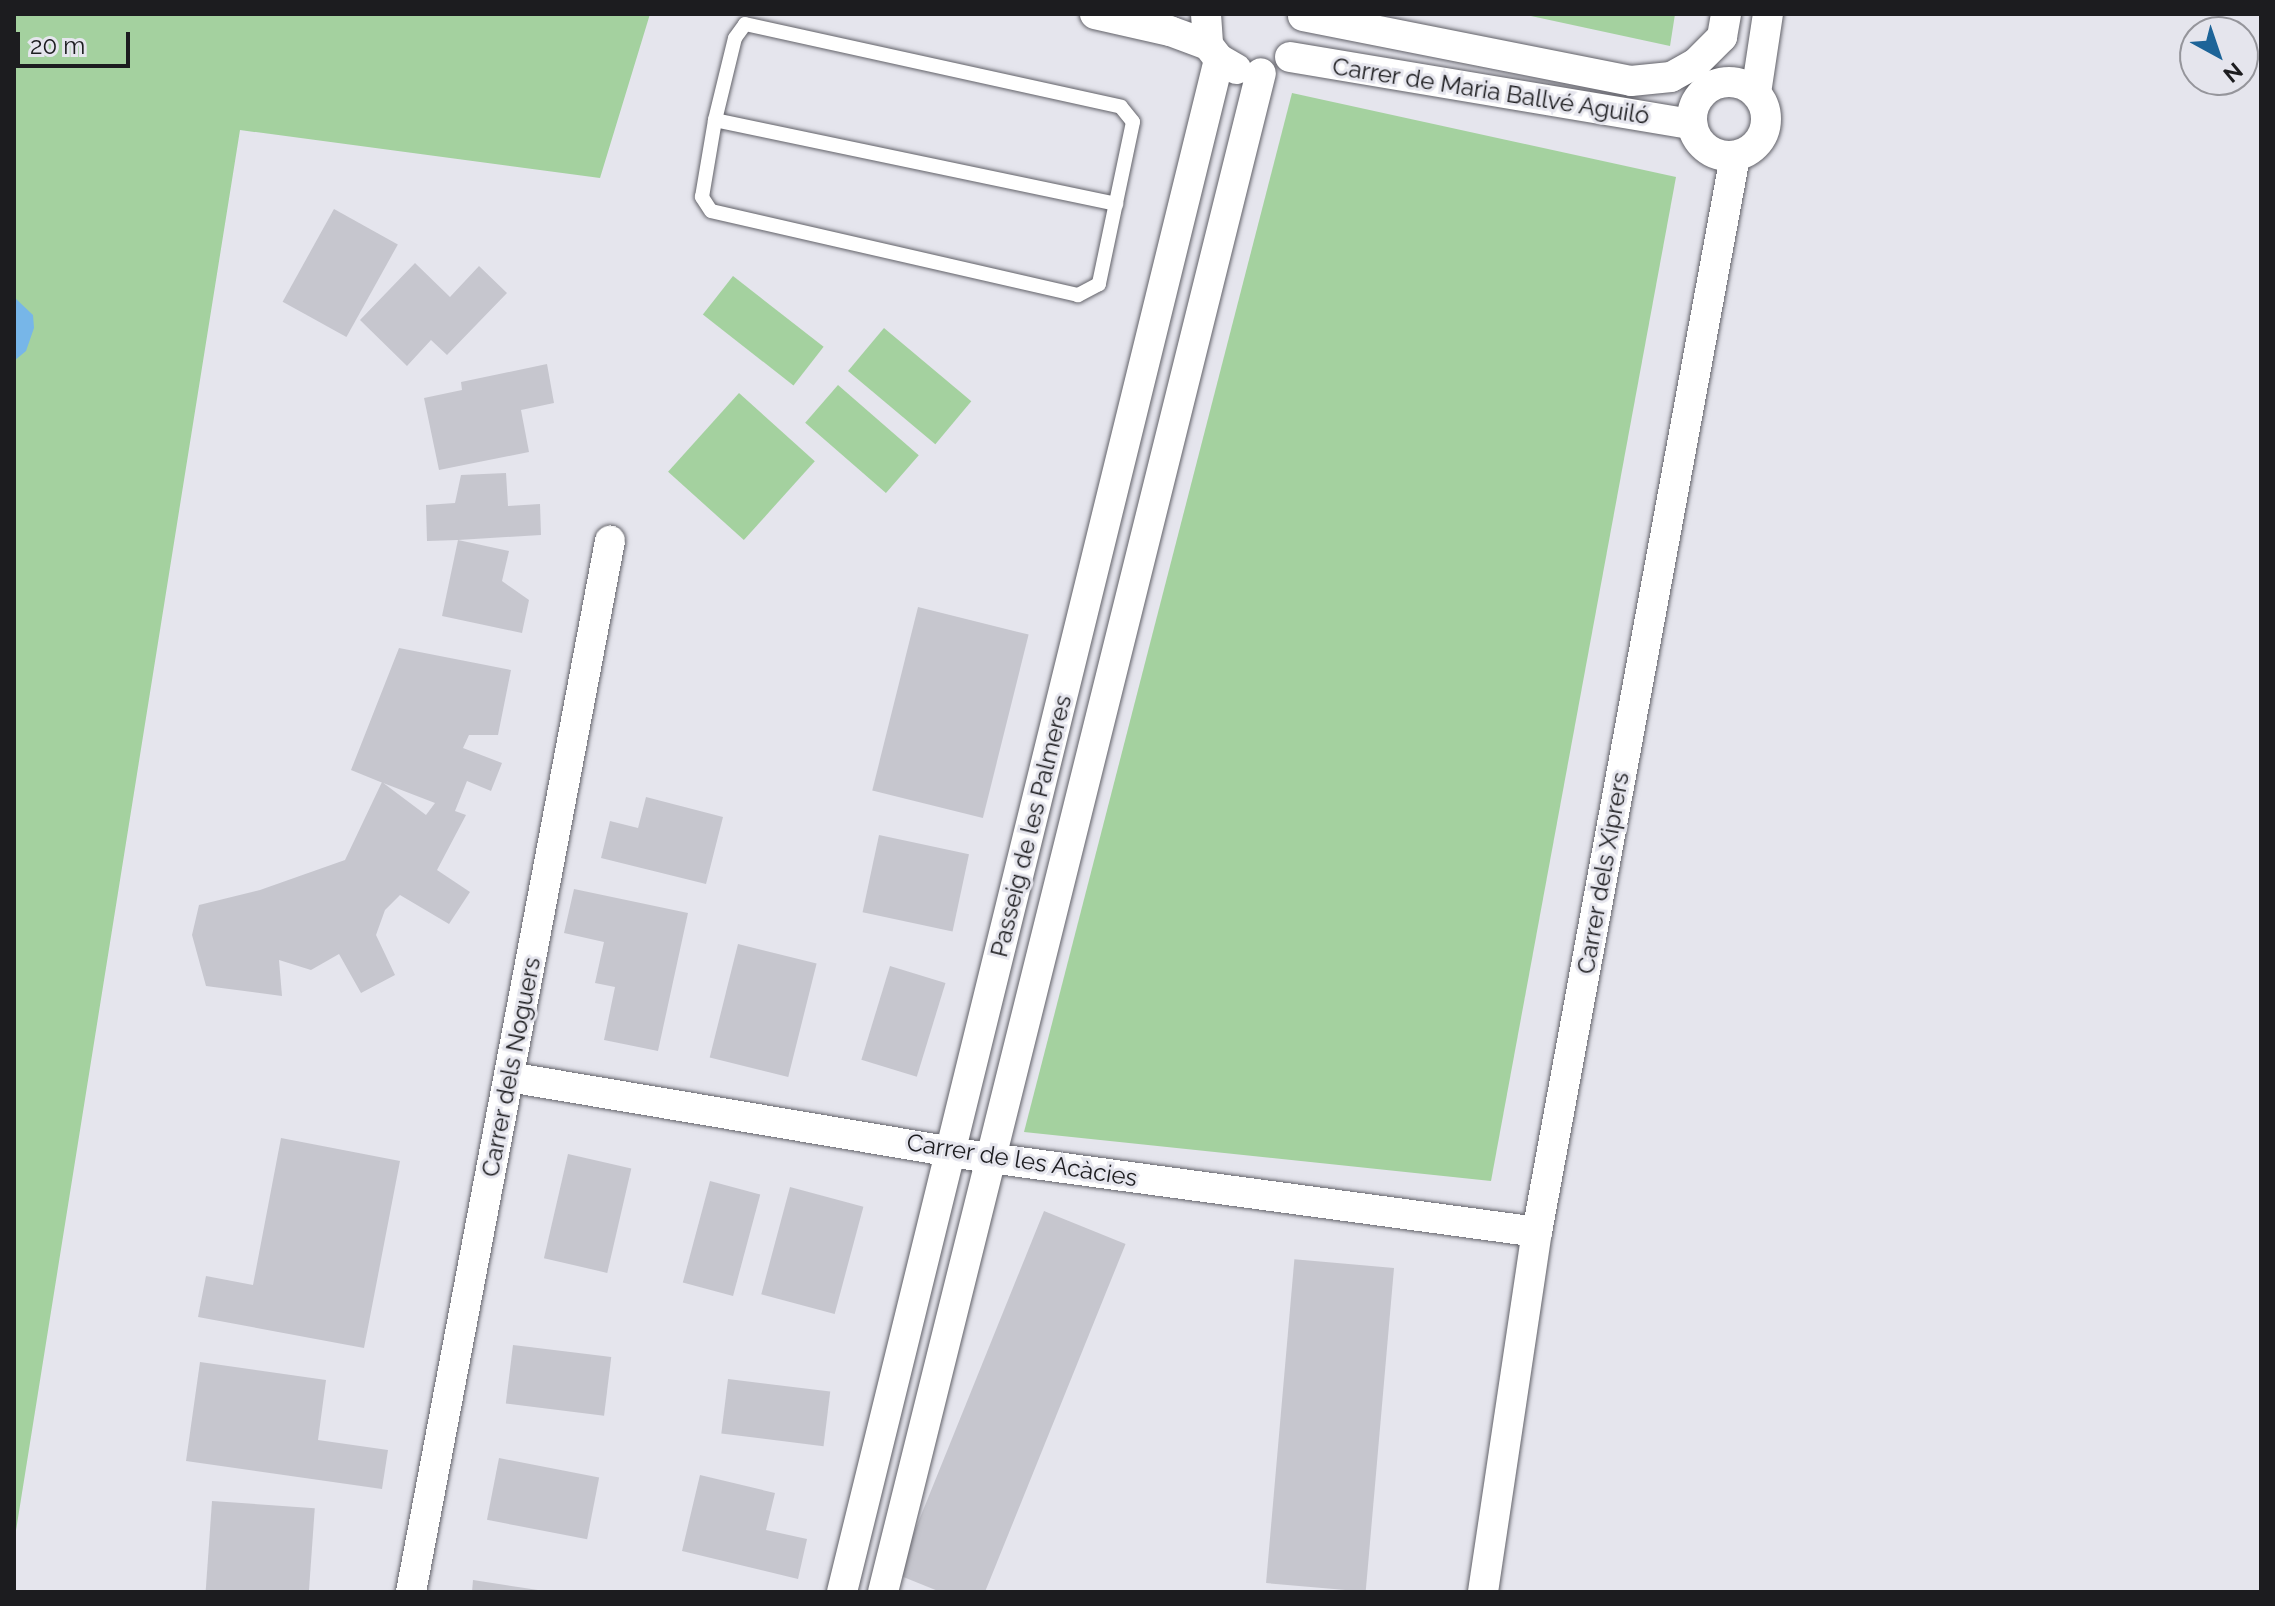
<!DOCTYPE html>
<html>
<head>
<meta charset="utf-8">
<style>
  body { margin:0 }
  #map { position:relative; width:2275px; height:1606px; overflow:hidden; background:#e5e5ed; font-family:Raleway,sans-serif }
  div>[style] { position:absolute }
  .green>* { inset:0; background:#a4d19f; transform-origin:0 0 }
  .water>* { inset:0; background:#77b6e8 }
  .building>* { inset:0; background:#c6c6ce; transform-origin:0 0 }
  .roads { filter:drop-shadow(0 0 2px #626269) drop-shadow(0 0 2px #626269) }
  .service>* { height:14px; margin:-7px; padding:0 7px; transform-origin:7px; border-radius:7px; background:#fff }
  .minor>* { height:30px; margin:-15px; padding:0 15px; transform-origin:15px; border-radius:15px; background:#fff }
  .minor>.ring { margin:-15px; padding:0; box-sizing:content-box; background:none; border:30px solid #fff; border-radius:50% }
  span { translate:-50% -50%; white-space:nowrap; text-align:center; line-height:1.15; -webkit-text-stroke:6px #e5e5ed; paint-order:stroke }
  .street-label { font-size:24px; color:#1c1c1f }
  .frame { position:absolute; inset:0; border:16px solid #1c1c1f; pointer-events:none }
  .north { position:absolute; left:2179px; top:16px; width:80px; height:80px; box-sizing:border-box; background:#e5e5ed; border:2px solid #95959b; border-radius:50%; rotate:140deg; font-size:22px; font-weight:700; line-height:32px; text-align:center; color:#1c1c1f }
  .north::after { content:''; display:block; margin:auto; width:28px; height:36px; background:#1d6498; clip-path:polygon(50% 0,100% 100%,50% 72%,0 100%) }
  .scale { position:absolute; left:16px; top:32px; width:114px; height:36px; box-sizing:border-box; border:4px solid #1c1c1f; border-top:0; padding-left:10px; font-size:24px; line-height:28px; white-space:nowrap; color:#1c1c1f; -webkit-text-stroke:6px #e5e5ed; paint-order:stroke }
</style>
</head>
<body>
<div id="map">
  <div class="green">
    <div style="clip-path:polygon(14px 14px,650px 14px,600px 178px,240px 130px,14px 1543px)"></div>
    <div style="clip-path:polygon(1522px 14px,1675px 14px,1670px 46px)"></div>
    <div style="clip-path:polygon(1292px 93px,1676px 177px,1491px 1181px,1024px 1132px)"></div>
    <div style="left:733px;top:276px;width:115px;height:49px;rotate:38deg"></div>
    <div style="left:884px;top:328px;width:114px;height:56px;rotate:40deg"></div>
    <div style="left:838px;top:385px;width:107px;height:50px;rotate:41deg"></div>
    <div style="left:739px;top:393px;width:102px;height:106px;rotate:42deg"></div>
  </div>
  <div class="water">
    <div style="clip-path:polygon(14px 297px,33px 315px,34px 328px,26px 351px,14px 361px)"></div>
  </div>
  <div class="building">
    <div style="left:334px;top:209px;width:73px;height:106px;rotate:29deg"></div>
    <div style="clip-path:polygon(415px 263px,450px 297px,479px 266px,507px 293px,447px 355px,431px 340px,407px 366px,360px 320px)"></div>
    <div style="clip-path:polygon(547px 364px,554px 403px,521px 410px,529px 452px,439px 470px,424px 398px,462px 390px,461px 382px)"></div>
    <div style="clip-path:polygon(506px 473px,508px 506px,540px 504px,541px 535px,458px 540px,509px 551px,502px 581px,529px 600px,522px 633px,442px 616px,458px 540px,427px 541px,426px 505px,455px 503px,461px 475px)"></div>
    <div style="left:918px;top:607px;width:114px;height:189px;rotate:14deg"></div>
    <div style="clip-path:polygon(399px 648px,511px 670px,498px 735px,469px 735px,463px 748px,502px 763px,491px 791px,467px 781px,455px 811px,466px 815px,437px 870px,470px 892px,449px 924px,400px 895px,385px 910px,376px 935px,395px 975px,361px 993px,339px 954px,311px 970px,279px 960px,282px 996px,206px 986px,192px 935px,199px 905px,260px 890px,345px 860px,382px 782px,426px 815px,435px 803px,378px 781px,351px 770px)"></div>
    <div style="clip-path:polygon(646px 797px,723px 817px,706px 884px,601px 858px,610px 821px,638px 828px)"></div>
    <div style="left:879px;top:835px;width:92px;height:79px;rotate:12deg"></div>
    <div style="clip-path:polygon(574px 889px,688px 913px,658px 1051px,604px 1040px,615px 987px,595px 983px,604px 942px,564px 933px)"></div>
    <div style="left:738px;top:944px;width:81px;height:117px;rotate:14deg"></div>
    <div style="left:890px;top:966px;width:58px;height:98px;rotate:17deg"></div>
    <div style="clip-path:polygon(281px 1138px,400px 1161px,364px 1348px,198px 1317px,206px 1276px,253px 1285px)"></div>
    <div style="left:568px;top:1154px;width:65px;height:107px;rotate:13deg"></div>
    <div style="left:710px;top:1181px;width:52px;height:105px;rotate:15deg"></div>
    <div style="left:790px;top:1187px;width:76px;height:111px;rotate:15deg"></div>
    <div style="left:1044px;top:1211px;width:88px;height:392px;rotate:22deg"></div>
    <div style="left:1394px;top:1268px;width:325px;height:100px;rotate:95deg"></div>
    <div style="left:513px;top:1345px;width:99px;height:59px;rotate:7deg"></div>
    <div style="clip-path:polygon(200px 1362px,326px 1380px,318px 1440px,388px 1450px,382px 1489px,186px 1461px)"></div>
    <div style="left:728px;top:1379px;width:103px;height:55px;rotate:7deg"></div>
    <div style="left:499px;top:1458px;width:102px;height:63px;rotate:11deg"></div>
    <div style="clip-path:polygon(700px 1475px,775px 1493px,766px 1530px,807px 1539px,798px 1579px,682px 1551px)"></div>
    <div style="left:212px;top:1501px;width:103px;height:91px;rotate:4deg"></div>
    <div style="clip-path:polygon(473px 1580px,538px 1590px,537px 1592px,472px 1592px)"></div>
  </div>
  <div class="roads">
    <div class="service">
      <div style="left:745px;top:24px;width:385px;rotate:12.4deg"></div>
      <div style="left:1121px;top:107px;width:19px;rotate:51deg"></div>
      <div style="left:1133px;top:122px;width:166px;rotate:101.9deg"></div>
      <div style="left:1099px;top:284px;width:24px;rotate:152deg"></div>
      <div style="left:1078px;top:295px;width:376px;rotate:-167.1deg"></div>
      <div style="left:711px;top:211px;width:17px;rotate:-123deg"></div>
      <div style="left:702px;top:197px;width:78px;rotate:-80.4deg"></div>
      <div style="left:715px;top:120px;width:84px;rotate:-76.3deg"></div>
      <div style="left:735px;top:38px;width:17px;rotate:-54deg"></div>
      <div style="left:715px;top:120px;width:410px;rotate:11.8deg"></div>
    </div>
    <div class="minor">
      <div style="left:1095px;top:14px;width:77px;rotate:12.8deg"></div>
      <div style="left:1170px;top:31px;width:40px;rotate:20.2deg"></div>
      <div style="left:1206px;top:14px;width:31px;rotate:86deg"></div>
      <div style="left:1208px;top:45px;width:18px;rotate:52deg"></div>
      <div style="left:1219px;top:59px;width:20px;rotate:30deg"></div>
      <div style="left:1303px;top:16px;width:334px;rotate:11.2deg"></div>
      <div style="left:1631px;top:81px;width:40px;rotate:-5.7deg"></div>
      <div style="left:1671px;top:77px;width:29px;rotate:-29deg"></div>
      <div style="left:1696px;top:63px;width:37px;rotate:-45deg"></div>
      <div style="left:1722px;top:37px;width:23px;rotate:-80deg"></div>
      <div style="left:1290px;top:57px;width:408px;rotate:9.5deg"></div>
      <div class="ring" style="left:1692px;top:82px;width:44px;height:44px"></div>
      <div style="left:1756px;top:93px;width:80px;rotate:-81.4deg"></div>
      <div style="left:509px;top:1077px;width:488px;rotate:9.6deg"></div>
      <div style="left:990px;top:1158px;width:552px;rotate:7.7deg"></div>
      <div style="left:411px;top:1592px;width:1070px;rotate:-79.28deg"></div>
      <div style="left:842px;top:1592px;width:1579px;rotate:-76.18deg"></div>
      <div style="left:883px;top:1592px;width:1565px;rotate:-76.03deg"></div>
      <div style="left:1483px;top:1592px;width:364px;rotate:-81.5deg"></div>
      <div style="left:1537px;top:1232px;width:1094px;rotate:-79.57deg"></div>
    </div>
  </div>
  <div class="street-label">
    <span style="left:1491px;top:91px;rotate:9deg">Carrer de Maria Ballvé Aguiló</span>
    <span style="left:1031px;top:826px;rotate:-76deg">Passeig de les Palmeres</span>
    <span style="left:1603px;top:873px;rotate:-80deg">Carrer dels Xiprers</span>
    <span style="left:511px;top:1067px;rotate:-79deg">Carrer dels Noguers</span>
    <span style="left:1022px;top:1160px;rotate:9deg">Carrer de les Acàcies</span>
  </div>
  <div class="frame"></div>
  <div class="north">N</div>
  <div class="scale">20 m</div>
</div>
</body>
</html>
